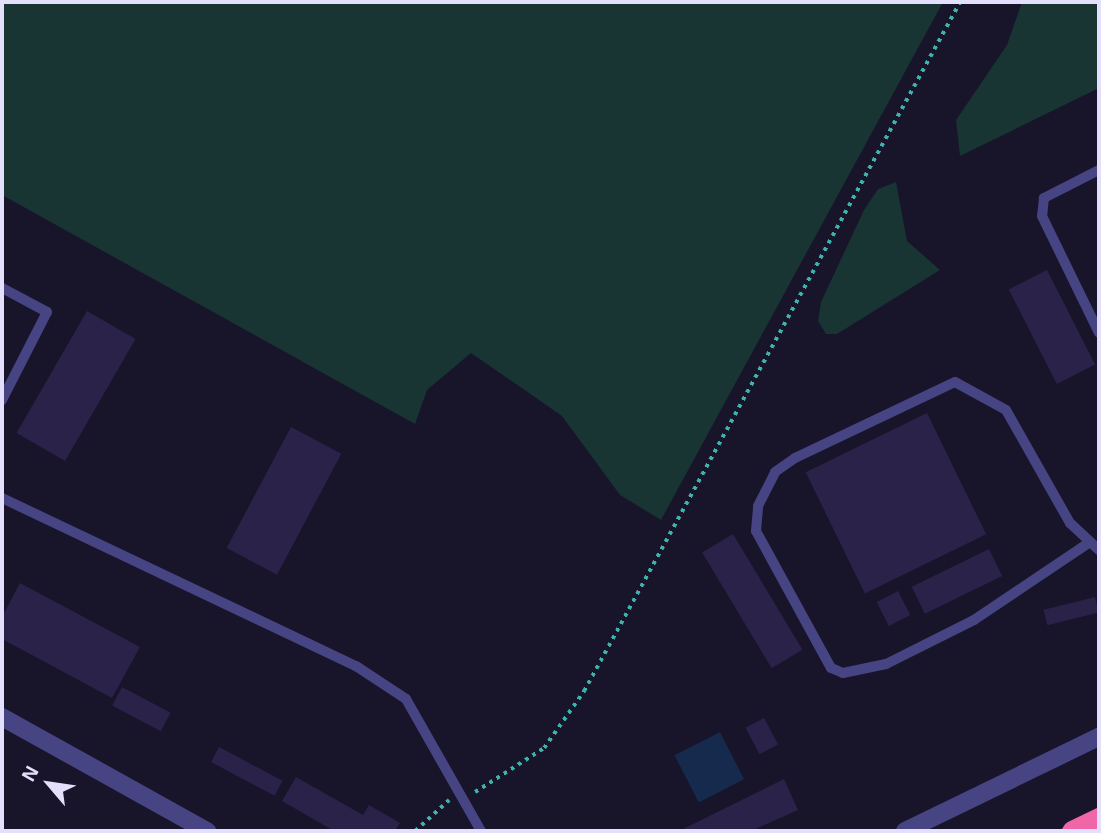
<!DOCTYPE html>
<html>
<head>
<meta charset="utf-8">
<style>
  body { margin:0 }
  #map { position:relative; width:1101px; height:833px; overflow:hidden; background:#18142a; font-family:Helvetica,sans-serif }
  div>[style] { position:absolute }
  .green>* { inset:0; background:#183433 }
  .water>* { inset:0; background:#152a4d; transform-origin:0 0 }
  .building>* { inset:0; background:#2b2249; transform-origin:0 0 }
  .path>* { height:3.5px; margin-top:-1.75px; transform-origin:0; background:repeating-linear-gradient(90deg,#3eb3ae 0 3.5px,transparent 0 8.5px) }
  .lane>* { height:10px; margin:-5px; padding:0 5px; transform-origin:5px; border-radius:5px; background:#474484 }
  .street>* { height:18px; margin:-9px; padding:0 9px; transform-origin:9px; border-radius:9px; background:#474484 }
  .highway>* { height:21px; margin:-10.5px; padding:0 10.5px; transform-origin:10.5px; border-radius:10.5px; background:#f067a7 }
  span { translate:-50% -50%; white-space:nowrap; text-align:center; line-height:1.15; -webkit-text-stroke:5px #18142a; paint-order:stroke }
  .frame { position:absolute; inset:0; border:4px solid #e4e0fc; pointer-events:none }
  .north { position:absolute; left:14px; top:749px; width:70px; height:70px; -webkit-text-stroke:5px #18142a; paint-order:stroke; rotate:299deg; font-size:19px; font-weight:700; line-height:28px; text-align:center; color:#e4e0fc }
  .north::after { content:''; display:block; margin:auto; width:24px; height:32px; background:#e4e0fc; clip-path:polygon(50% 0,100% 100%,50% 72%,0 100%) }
</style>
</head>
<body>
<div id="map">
  <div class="green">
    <div style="clip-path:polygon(2px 2px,943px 2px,661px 520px,620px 495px,562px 416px,471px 353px,427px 390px,415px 424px,2px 195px)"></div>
    <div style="clip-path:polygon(1022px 2px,1099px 2px,1099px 88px,960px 156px,956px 120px,1007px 45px)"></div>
    <div style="clip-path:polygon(896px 182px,907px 241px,940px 270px,837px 334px,826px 334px,818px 321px,821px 302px,864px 210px,878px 189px)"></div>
  </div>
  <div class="water">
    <div style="left:720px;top:732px;width:53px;height:51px;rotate:63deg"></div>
  </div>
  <div class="building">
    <div style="left:1047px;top:270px;width:106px;height:43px;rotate:63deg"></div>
    <div style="left:87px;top:311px;width:56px;height:141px;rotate:30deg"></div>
    <div style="left:927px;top:413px;width:135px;height:135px;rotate:64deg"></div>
    <div style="left:291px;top:427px;width:57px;height:137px;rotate:28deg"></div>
    <div style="left:733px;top:534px;width:135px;height:36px;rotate:59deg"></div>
    <div style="left:989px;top:549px;width:30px;height:86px;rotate:64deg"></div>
    <div style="clip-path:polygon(20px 583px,140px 647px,112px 698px,2px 639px,2px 617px)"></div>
    <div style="left:898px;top:591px;width:27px;height:24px;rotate:63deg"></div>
    <div style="left:1095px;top:597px;width:16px;height:53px;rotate:76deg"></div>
    <div style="left:122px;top:687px;width:55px;height:21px;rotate:28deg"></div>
    <div style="left:764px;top:718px;width:30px;height:21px;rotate:62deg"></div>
    <div style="left:219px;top:747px;width:72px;height:17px;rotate:28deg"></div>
    <div style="clip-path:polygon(296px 777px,363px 815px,369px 805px,400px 823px,395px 831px,334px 831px,282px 801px)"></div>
    <div style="clip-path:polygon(784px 779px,798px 810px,751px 831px,679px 831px)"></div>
  </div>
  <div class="path">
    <div style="left:475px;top:792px;width:82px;rotate:-32.5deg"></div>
    <div style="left:544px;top:748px;width:70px;rotate:-54.9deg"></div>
    <div style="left:584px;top:691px;width:785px;rotate:-61.38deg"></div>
    <div style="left:415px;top:831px;width:46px;rotate:-42.4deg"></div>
  </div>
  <div class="lane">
    <div style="left:1099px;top:170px;width:62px;rotate:153deg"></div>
    <div style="left:1044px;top:198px;width:18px;rotate:96deg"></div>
    <div style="left:1042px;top:216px;width:130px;rotate:64deg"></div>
    <div style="left:2px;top:288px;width:51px;rotate:28.1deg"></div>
    <div style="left:47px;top:312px;width:99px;rotate:117.1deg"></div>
    <div style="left:2px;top:498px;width:392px;rotate:25.4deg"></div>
    <div style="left:356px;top:666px;width:60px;rotate:33.4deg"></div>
    <div style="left:406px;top:699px;width:152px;rotate:60.4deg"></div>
    <div style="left:1090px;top:542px;width:140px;rotate:146.1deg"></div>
    <div style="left:974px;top:620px;width:98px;rotate:153.4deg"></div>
    <div style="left:886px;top:664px;width:44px;rotate:168.2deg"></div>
    <div style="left:843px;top:673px;width:13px;rotate:-157deg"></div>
    <div style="left:831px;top:668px;width:156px;rotate:-118.7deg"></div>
    <div style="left:756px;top:531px;width:25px;rotate:-85deg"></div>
    <div style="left:758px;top:506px;width:38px;rotate:-63deg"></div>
    <div style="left:775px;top:472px;width:24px;rotate:-35deg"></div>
    <div style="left:795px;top:458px;width:177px;rotate:-25.4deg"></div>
    <div style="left:955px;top:382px;width:58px;rotate:28.8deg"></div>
    <div style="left:1006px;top:410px;width:130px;rotate:60.5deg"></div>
    <div style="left:1070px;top:523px;width:40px;rotate:43deg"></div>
  </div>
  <div class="street">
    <div style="left:2px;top:717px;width:235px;rotate:29.1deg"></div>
    <div style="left:905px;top:831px;width:216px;rotate:-25.9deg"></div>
  </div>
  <div class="highway">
    <div style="left:1072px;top:831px;width:30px;rotate:-26deg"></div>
  </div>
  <div class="frame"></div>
  <div class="north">N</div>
</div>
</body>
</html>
